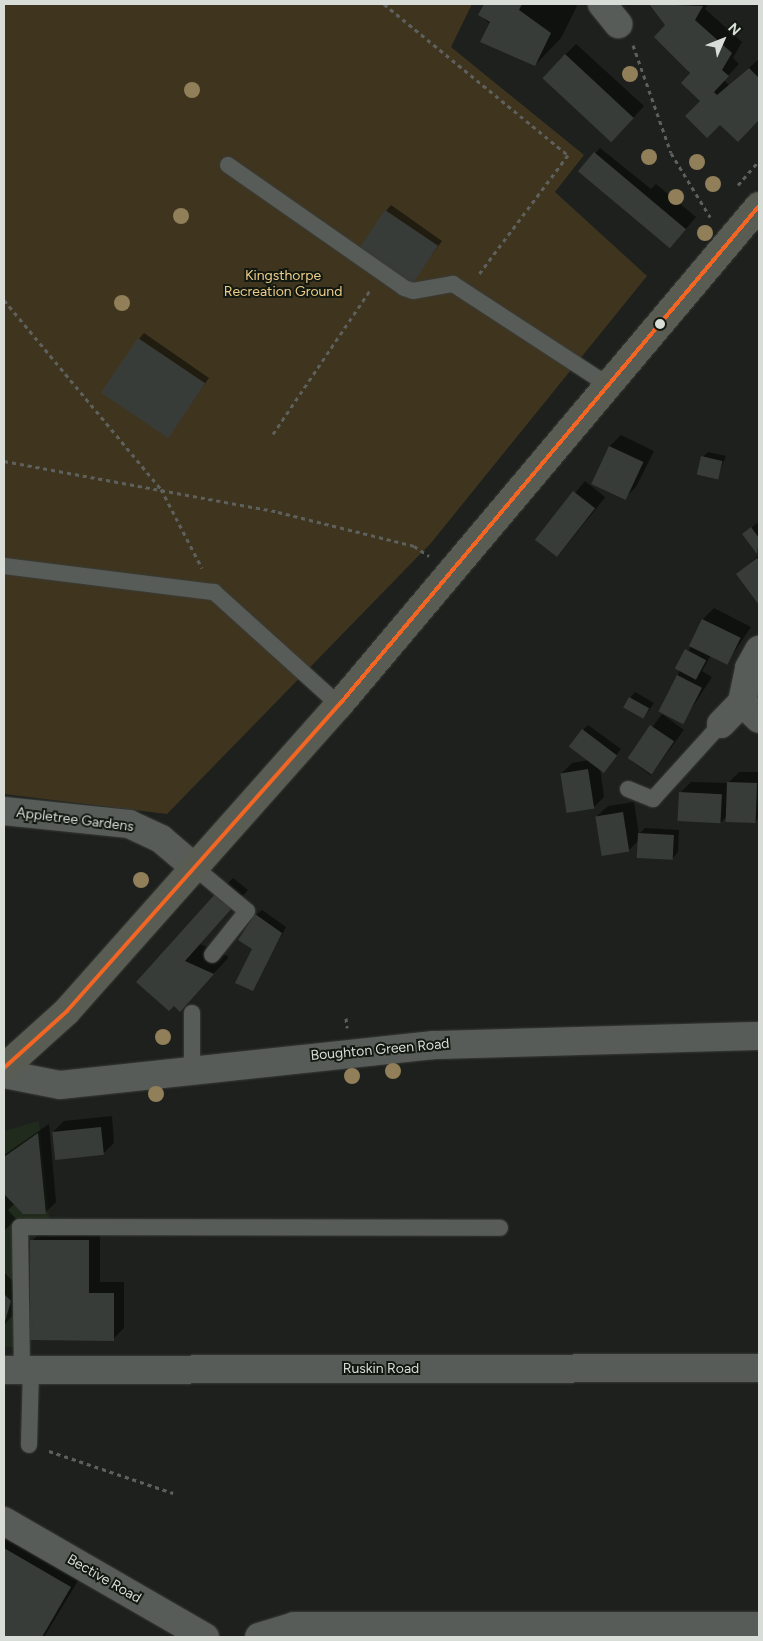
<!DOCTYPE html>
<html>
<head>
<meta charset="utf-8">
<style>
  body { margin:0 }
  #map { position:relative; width:763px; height:1641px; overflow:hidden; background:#1d201c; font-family:Figtree,sans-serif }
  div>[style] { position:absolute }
  .built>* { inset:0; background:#202a1d }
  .green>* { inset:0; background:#3f351f }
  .shadow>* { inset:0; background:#0007; transform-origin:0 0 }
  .building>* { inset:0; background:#383c39; transform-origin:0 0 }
  .path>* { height:3px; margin-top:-1.5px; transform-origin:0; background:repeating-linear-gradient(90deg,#5e605d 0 4px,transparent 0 8px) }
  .roads { filter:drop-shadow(0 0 1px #393b38) drop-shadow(0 0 1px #393b38) }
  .lane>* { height:16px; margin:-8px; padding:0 8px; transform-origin:8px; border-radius:8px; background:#585c58 }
  .street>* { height:28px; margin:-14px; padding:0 14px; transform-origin:14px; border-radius:14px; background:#585c58 }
  .secondary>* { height:28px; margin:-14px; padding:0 14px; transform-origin:14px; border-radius:14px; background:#585c58 }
  .highway>* { height:28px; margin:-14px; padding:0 14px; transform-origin:14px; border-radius:14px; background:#595c52 }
  .bus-1>* { height:4px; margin:-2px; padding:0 2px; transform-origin:2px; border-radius:2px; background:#f26522 }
  .trees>* { width:16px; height:16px; margin:-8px; border-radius:50%; background:#907f58 }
  .dots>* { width:14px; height:14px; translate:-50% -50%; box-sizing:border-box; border:2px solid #131911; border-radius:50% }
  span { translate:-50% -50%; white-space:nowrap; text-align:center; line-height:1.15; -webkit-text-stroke:4px #131911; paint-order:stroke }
  .park-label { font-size:14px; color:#eecd8a }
  .street-label { font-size:14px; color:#d9ddd8 }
  .frame { position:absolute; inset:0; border:5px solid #d9ddd8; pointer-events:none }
  .north { position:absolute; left:698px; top:15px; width:50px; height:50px; -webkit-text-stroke:4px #131911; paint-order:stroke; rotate:46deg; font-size:14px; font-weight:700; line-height:20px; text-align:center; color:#d9ddd8 }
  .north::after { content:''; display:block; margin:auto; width:18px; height:22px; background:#d9ddd8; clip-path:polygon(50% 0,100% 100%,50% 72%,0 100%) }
</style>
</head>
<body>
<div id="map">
  <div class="built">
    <div style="clip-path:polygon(39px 1121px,50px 1225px,21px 1225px,17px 1347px,4px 1347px,4px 1131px)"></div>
  </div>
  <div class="green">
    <div style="clip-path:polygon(4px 4px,472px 4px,451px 47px,584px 155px,555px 192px,647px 276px,431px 543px,167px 814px,4px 794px)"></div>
  </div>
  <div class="shadow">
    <div style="clip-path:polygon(486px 4px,574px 4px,577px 6px,561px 38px,535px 65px,480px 15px)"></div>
    <div style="clip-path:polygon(650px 4px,708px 4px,705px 9px,742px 42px,733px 58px,739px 64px,724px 80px,729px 85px,759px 59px,759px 119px,738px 140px,702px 101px,667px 25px)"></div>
    <div style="clip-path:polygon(576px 44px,644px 106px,623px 129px,565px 55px)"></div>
    <div style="clip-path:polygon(600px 148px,651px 189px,656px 184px,696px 217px,672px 245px,580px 171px)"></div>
    <div style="clip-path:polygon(391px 205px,442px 241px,410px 285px,386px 211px)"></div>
    <div style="clip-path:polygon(144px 333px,209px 378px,168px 436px,139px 339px)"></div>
    <div style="clip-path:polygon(621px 435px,654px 451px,636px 487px,625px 498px,610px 446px)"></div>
    <div style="clip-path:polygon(708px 452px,726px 456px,717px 478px,703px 457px)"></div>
    <div style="left:585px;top:481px;width:26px;height:77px;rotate:39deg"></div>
    <div style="clip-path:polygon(757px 523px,759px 526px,757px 552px,744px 534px)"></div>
    <div style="clip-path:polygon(759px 555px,759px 603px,738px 574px)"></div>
    <div style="clip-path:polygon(714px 608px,751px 627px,727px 663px,711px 655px,702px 671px,712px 677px,683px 722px,678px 675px,703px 619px)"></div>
    <div style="clip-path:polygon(635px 692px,654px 703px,644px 717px,630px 698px)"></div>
    <div style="left:662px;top:714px;width:27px;height:56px;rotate:36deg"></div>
    <div style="clip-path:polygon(588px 725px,621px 749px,604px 771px,600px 767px,604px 797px,593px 808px,561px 774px,572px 763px,590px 760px,583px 730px)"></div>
    <div style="clip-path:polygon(739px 772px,759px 772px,759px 817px,755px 822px,727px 816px,721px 822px,680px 793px,691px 782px,728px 783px)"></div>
    <div style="clip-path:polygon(634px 802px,639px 834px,645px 828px,679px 830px,678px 852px,673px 858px,639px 840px,629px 850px,602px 855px,596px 817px,608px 806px)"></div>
    <div style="clip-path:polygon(233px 878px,248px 890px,200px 944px,229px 957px,180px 1010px,138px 982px)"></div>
    <div style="clip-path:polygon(262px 910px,286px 927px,252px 989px,256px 915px)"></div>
    <div style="clip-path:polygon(112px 1116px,114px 1143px,103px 1154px,53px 1132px,64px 1121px)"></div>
    <div style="clip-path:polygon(49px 1124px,56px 1202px,45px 1213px,15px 1203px,8px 1210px,16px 1219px,4px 1231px,4px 1155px)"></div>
    <div style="clip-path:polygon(43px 1230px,100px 1230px,100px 1282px,124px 1282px,124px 1328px,113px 1339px,32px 1241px)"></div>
    <div style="clip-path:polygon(4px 1272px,21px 1290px,15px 1313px,4px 1325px)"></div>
    <div style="clip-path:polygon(4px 1530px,81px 1576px,44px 1637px,4px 1637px)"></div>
  </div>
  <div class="building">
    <div style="clip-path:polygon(484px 4px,522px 4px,519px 10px,551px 33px,535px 66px,480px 42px,490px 22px,478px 15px)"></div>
    <div style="clip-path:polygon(649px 4px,703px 6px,695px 20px,732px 53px,722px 70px,729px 76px,714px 92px,717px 95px,749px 68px,759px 78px,759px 120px,738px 142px,720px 125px,707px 138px,685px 116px,700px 101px,681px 83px,690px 73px,654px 37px,665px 25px)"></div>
    <div style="left:565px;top:54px;width:94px;height:33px;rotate:43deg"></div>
    <div style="left:594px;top:152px;width:120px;height:25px;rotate:40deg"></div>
    <div style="left:385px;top:210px;width:64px;height:47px;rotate:34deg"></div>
    <div style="left:138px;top:338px;width:81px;height:66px;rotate:34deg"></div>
    <div style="left:609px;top:446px;width:38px;height:42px;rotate:25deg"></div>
    <div style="left:701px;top:456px;width:22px;height:19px;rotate:13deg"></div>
    <div style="left:573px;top:491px;width:28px;height:62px;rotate:38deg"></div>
    <div style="clip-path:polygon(751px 527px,759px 538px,757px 554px,742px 534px)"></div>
    <div style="clip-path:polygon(757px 558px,759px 561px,759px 605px,736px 574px)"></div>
    <div style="left:702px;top:619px;width:43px;height:30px;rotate:26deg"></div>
    <div style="left:685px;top:649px;width:24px;height:22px;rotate:28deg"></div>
    <div style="left:677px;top:675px;width:28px;height:41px;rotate:27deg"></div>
    <div style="left:629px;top:697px;width:23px;height:12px;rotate:29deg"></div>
    <div style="left:650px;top:725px;width:29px;height:40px;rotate:34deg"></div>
    <div style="left:582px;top:729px;width:44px;height:22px;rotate:37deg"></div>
    <div style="left:588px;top:769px;width:40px;height:28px;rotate:81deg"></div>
    <div style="left:727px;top:782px;width:30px;height:40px;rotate:2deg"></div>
    <div style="left:679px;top:792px;width:43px;height:29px;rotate:3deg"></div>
    <div style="left:623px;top:812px;width:40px;height:28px;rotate:81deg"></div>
    <div style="left:638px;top:833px;width:36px;height:25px;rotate:3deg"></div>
    <div style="clip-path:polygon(216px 893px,233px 907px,185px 961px,214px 974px,180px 1012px,174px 1006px,169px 1011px,136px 982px)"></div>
    <div style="clip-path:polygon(255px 914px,282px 933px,253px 991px,235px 983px,252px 949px,238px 940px)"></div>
    <div style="left:101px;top:1127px;width:28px;height:49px;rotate:84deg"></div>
    <div style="clip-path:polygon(38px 1133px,46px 1214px,23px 1214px,4px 1194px,4px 1157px)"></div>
    <div style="clip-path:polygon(30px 1240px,89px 1240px,89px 1293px,114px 1293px,114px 1341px,30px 1340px)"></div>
    <div style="clip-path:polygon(4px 1294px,11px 1301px,4px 1325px)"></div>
    <div style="clip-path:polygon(4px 1548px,71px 1587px,42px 1637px,4px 1637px)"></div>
  </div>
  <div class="path">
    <div style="left:384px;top:4px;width:238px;rotate:39.4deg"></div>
    <div style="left:568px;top:155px;width:149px;rotate:126.8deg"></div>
    <div style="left:633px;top:45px;width:114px;rotate:70.6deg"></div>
    <div style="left:671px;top:153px;width:75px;rotate:58.6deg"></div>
    <div style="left:738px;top:185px;width:32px;rotate:-49deg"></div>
    <div style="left:4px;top:300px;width:246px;rotate:50.3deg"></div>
    <div style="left:161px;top:489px;width:89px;rotate:62.6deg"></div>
    <div style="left:273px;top:434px;width:174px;rotate:-56deg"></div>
    <div style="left:4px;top:461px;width:279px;rotate:10.5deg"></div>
    <div style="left:278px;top:512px;width:140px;rotate:14deg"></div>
    <div style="left:414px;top:546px;width:18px;rotate:34deg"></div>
    <div style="left:346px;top:1018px;width:10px;rotate:84deg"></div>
    <div style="left:49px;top:1451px;width:131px;rotate:18.7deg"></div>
  </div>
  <div class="roads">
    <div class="lane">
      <div style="left:228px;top:165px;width:215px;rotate:34.9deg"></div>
      <div style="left:404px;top:288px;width:9px;rotate:18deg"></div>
      <div style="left:413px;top:291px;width:41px;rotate:-9.9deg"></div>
      <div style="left:453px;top:284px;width:185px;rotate:33.1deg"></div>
      <div style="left:4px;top:566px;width:212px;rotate:7.1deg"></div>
      <div style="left:214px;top:592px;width:169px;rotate:42.1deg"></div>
      <div style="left:628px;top:789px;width:27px;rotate:22deg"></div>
      <div style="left:653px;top:799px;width:101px;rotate:-47.8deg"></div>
      <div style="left:194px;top:867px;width:69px;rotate:39.7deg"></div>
      <div style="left:247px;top:911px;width:56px;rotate:128.5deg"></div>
      <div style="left:192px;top:1013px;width:56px;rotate:90deg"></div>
      <div style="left:22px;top:1370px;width:143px;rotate:-90.8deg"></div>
      <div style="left:20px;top:1227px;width:480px;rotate:0.1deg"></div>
      <div style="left:29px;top:1445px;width:75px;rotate:-88.5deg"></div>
    </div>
    <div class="street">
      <div style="left:602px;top:4px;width:26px;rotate:51deg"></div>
      <div style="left:742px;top:702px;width:24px;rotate:45deg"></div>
      <div style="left:721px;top:724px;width:30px;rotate:-46deg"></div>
      <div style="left:742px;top:702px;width:35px;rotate:-78deg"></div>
      <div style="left:749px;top:668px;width:21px;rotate:-61deg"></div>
      <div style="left:4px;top:811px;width:126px;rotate:5.9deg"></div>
      <div style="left:129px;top:824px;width:35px;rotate:25deg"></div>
      <div style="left:161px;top:839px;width:43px;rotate:40.3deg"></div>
      <div style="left:4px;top:1370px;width:755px;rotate:-0.15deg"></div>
      <div style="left:4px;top:1521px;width:232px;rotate:30deg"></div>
      <div style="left:259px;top:1637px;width:37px;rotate:-17deg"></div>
      <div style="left:294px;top:1626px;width:465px"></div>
    </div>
    <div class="secondary">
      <div style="left:4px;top:1074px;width:57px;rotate:11.1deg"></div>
      <div style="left:60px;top:1085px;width:376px;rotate:-6.1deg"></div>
      <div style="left:434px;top:1045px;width:325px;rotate:-1.6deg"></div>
    </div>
    <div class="highway">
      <div style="left:4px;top:1068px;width:85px;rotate:-42.1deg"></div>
      <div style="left:67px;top:1011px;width:409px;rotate:-48.4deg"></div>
      <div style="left:339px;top:705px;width:652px;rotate:-49.91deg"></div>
    </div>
  </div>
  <div class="bus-1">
    <div style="left:4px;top:1068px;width:85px;rotate:-42.1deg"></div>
    <div style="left:67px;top:1011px;width:409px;rotate:-48.4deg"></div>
    <div style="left:339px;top:705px;width:652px;rotate:-49.91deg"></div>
  </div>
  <div class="trees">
    <div style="left:630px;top:74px"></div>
    <div style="left:192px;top:90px"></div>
    <div style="left:649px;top:157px"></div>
    <div style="left:697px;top:162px"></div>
    <div style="left:713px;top:184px"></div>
    <div style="left:676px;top:197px"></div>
    <div style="left:181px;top:216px"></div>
    <div style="left:705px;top:233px"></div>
    <div style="left:122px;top:303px"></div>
    <div style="left:141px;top:880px"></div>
    <div style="left:163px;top:1037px"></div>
    <div style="left:393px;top:1071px"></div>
    <div style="left:352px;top:1076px"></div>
    <div style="left:156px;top:1094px"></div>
  </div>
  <div class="dots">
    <div style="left:660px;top:324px;background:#d9ddd8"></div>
  </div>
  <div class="park-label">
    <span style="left:283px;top:284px">Kingsthorpe<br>Recreation Ground</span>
  </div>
  <div class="street-label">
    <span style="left:75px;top:820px;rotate:7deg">Appletree Gardens</span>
    <span style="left:380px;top:1050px;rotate:-5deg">Boughton Green Road</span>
    <span style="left:381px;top:1369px">Ruskin Road</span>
    <span style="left:104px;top:1579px;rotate:30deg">Bective Road</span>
  </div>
  <div class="frame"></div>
  <div class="north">N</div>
</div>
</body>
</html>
